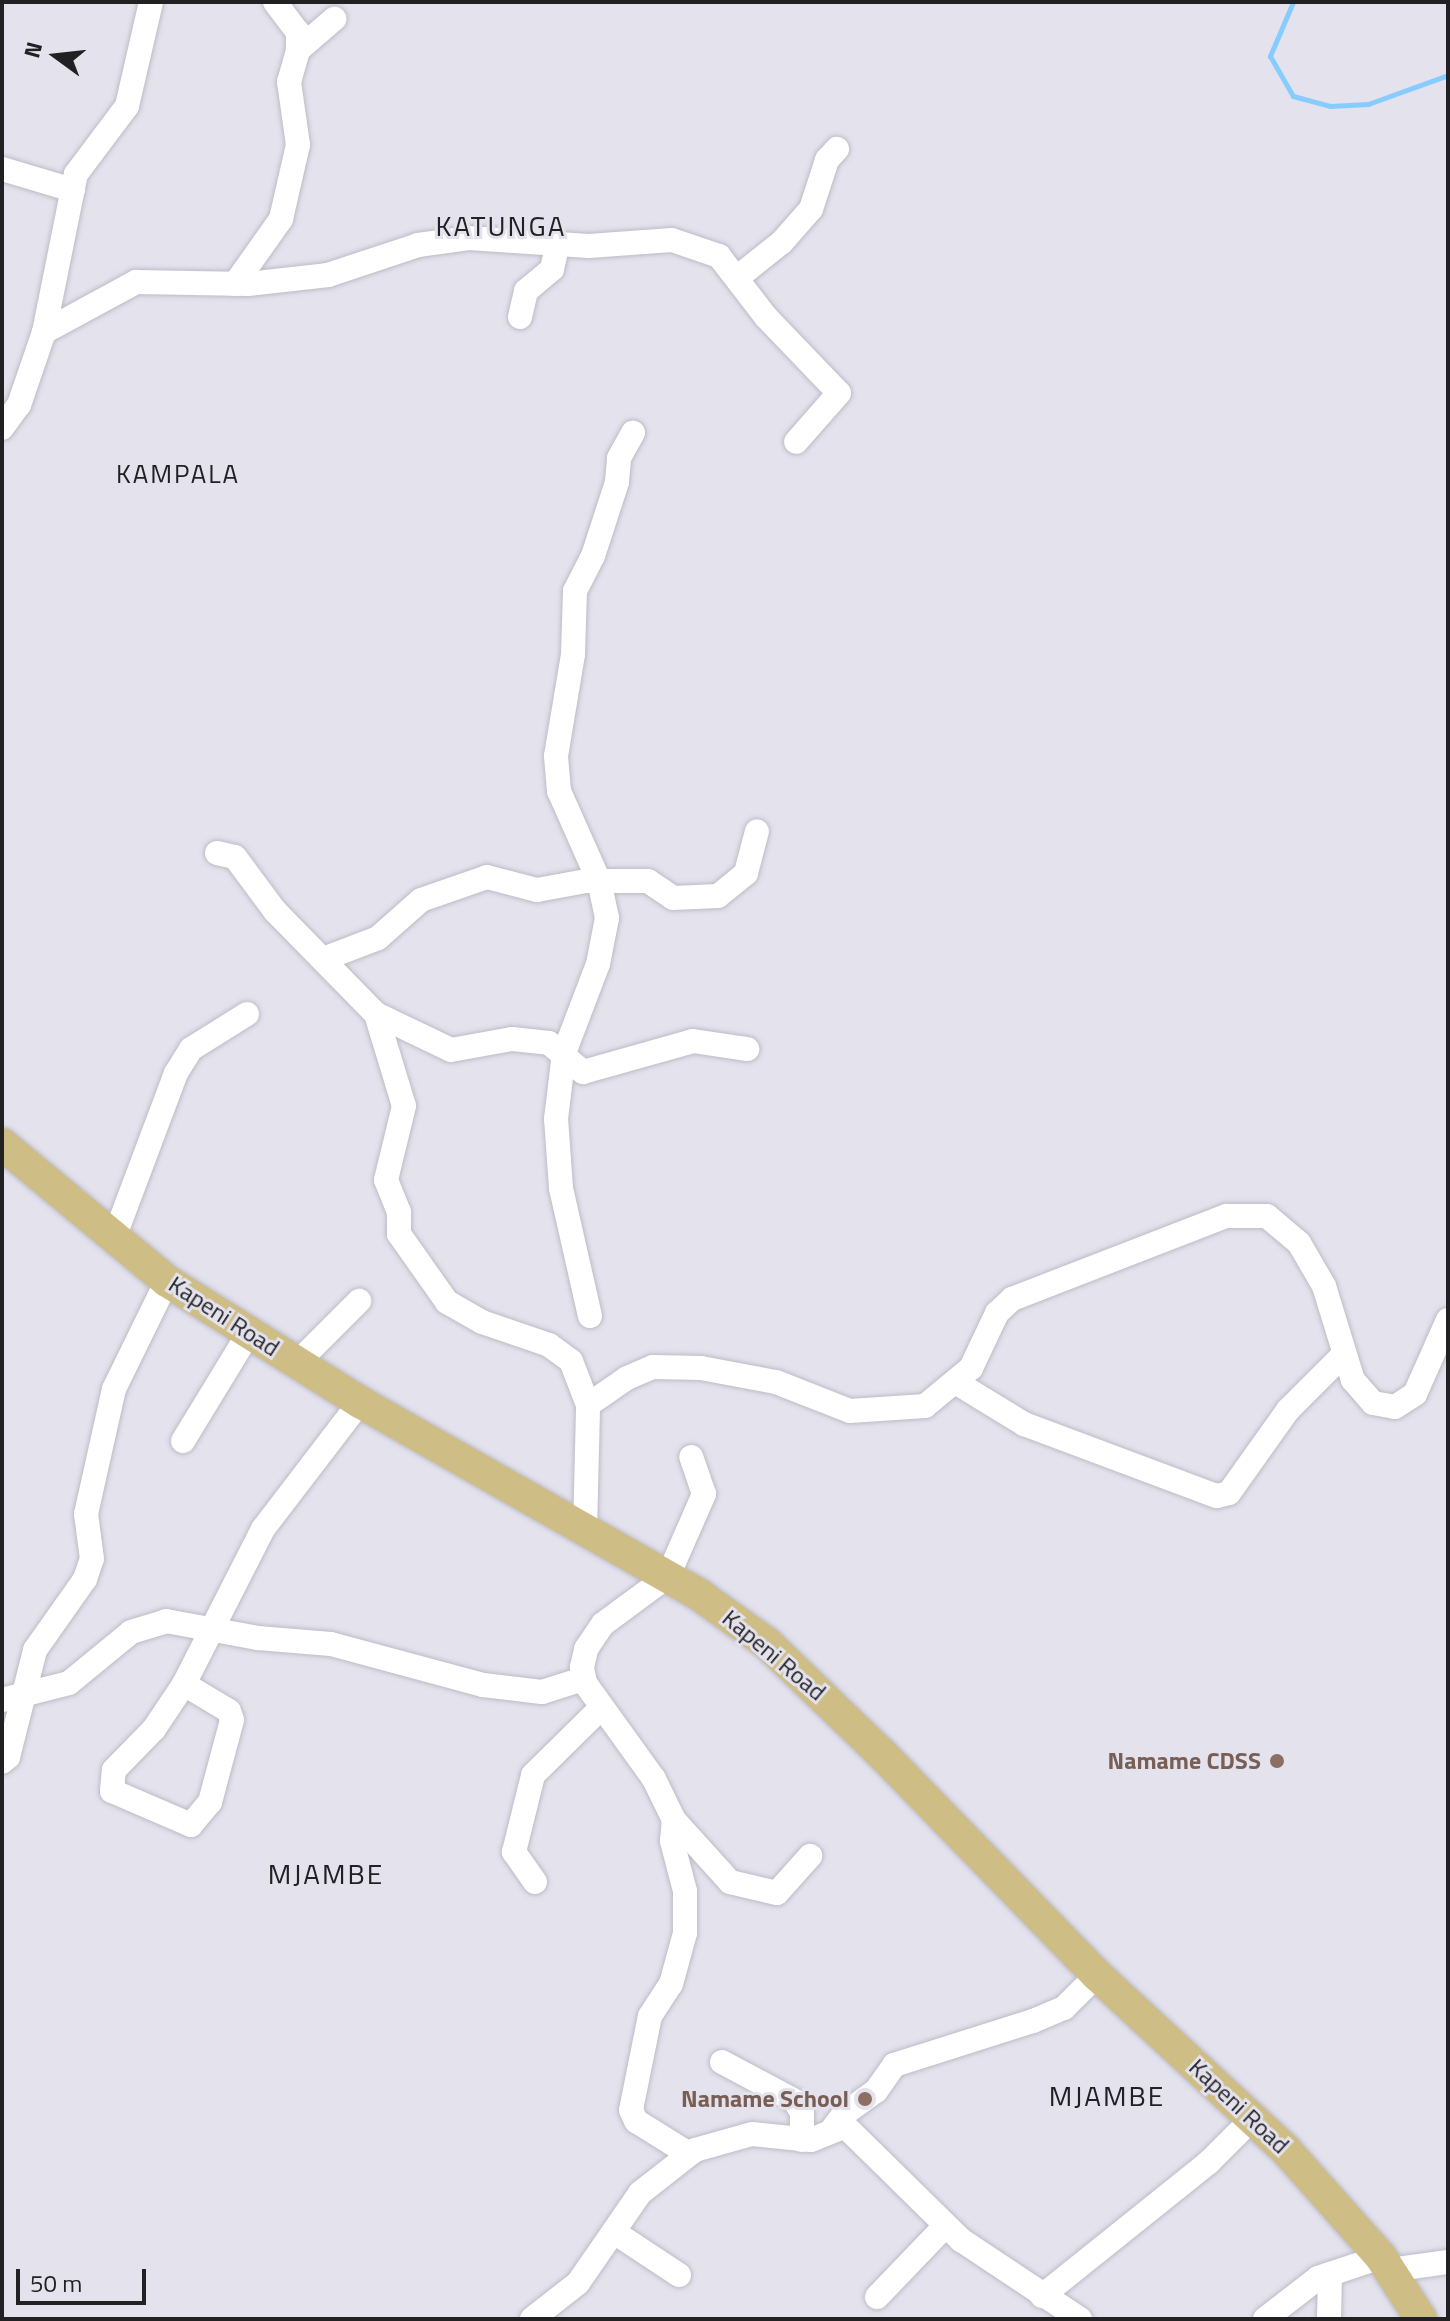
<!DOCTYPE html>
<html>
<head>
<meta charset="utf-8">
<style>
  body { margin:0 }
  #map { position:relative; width:1450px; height:2321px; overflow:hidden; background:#e3e2ed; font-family:"Titillium Web",sans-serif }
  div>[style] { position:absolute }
  .stream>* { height:5px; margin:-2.5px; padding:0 2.5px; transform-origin:2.5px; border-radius:2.5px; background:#87ccfe }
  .roads { filter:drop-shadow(0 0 2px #bcbcc6) drop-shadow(0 0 2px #bcbcc6) }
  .minor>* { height:24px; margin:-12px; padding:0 12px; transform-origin:12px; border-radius:12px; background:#fff }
  .major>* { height:32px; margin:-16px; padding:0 16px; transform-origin:16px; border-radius:16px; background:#cfbd86 }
  .dots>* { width:22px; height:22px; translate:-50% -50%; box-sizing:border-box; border:4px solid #e3e2ed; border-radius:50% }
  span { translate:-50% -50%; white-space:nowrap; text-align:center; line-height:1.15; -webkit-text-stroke:6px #e3e2ed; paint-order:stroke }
  .street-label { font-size:24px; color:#212124 }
  .education-label { font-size:24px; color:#785e54; font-weight:700 }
  .right { translate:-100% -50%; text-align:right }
  .neighbourhood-label { font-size:26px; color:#212124; letter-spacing:2px }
  .quarter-label { font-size:28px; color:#212124; letter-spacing:2px }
  .frame { position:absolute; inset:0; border:4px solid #212124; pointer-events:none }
  .north { position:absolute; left:16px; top:16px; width:80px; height:80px; -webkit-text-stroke:6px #e3e2ed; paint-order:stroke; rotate:285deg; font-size:22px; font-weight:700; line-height:32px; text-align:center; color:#212124 }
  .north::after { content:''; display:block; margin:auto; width:28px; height:36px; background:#212124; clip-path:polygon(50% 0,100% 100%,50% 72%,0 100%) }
  .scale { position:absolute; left:16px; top:2269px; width:130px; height:36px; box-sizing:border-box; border:4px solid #212124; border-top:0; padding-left:10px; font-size:24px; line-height:28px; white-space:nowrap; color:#212124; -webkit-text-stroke:6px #e3e2ed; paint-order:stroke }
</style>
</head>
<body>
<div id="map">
  <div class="stream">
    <div style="left:1293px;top:2px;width:59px;rotate:113.1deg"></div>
    <div style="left:1270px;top:56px;width:46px;rotate:60.1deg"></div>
    <div style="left:1293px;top:96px;width:38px;rotate:15deg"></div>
    <div style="left:1330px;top:106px;width:38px;rotate:-3deg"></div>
    <div style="left:1368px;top:104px;width:85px;rotate:-19.9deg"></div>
  </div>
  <div class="roads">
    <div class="minor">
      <div style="left:275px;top:2px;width:38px;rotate:53deg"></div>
      <div style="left:298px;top:32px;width:18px;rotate:90deg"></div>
      <div style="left:2px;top:169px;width:74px;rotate:16.5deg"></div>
      <div style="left:738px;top:277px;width:56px;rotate:-38.5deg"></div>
      <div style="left:782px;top:242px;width:44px;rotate:-48.7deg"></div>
      <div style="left:811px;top:209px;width:52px;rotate:-71.9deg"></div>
      <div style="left:827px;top:160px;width:15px;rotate:-48deg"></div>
      <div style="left:235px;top:284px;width:80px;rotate:-54.7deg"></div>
      <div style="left:281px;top:219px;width:76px;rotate:-77.1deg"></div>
      <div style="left:298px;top:145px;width:64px;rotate:-98.1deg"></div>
      <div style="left:289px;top:82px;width:33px;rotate:-74deg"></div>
      <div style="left:298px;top:50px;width:48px;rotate:-40.7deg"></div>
      <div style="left:520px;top:317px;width:27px;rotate:-77deg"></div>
      <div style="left:526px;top:291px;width:34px;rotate:-40deg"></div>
      <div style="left:552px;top:269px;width:26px;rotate:-77deg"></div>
      <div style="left:44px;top:332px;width:105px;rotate:-28.5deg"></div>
      <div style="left:136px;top:282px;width:112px;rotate:1deg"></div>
      <div style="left:248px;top:284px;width:81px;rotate:-6.4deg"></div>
      <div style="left:328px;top:275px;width:95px;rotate:-18.4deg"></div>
      <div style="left:418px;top:245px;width:51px;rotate:-7.8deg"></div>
      <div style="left:469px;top:238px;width:120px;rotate:3.8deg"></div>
      <div style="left:589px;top:246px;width:83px;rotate:-4.1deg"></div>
      <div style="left:672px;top:240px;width:50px;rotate:18.8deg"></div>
      <div style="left:719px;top:256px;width:77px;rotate:52.4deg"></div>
      <div style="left:766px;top:317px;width:105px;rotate:46.2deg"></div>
      <div style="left:839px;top:393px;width:65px;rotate:131.3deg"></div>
      <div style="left:2px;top:428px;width:29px;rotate:-54deg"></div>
      <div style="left:19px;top:405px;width:77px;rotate:-71.1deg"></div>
      <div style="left:44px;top:332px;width:161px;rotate:-78.6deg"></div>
      <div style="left:76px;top:174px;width:85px;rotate:-53.1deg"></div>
      <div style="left:127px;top:106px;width:107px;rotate:-77deg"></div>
      <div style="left:217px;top:853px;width:18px;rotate:13deg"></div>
      <div style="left:235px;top:857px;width:67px;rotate:53.5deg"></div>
      <div style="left:275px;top:911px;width:144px;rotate:45.6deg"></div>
      <div style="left:376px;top:1014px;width:83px;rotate:25.6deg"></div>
      <div style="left:451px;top:1050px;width:62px;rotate:-10.2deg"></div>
      <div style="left:512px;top:1039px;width:37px;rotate:6deg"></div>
      <div style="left:549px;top:1043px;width:45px;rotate:40.5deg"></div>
      <div style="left:583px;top:1072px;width:114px;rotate:-15.7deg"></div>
      <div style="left:693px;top:1041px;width:55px;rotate:8.4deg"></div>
      <div style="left:326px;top:958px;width:56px;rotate:-21deg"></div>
      <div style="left:378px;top:938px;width:57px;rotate:-41.5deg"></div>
      <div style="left:421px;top:900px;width:70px;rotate:-19.2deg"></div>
      <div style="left:487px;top:877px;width:52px;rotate:14.6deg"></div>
      <div style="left:537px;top:890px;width:50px;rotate:-10.4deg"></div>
      <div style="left:586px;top:881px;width:62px"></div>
      <div style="left:648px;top:881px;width:30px;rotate:34deg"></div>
      <div style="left:673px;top:898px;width:45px;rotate:-2.5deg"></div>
      <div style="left:718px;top:896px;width:36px;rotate:-39deg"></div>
      <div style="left:746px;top:873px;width:43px;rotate:-75.3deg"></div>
      <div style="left:376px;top:1014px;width:96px;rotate:73.1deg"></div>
      <div style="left:404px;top:1106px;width:76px;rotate:103.7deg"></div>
      <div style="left:386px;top:1180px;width:35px;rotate:68deg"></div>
      <div style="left:399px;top:1212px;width:22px;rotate:90deg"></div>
      <div style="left:399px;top:1234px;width:83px;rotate:54.8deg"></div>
      <div style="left:447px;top:1302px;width:40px;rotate:29.7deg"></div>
      <div style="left:482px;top:1322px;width:71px;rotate:18.9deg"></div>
      <div style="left:549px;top:1345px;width:27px;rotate:36deg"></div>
      <div style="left:571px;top:1361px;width:47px;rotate:68.9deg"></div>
      <div style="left:114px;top:1238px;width:176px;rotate:-69.4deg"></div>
      <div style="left:176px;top:1073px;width:28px;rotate:-58deg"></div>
      <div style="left:191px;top:1049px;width:66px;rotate:-32deg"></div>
      <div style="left:590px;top:1316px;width:131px;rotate:-102.8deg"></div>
      <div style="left:561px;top:1188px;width:69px;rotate:-94.1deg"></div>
      <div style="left:556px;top:1119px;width:66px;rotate:-83.1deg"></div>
      <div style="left:564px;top:1053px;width:95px;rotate:-69.1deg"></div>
      <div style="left:598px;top:964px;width:47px;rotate:-78.9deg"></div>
      <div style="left:607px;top:918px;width:38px;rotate:-102deg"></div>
      <div style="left:599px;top:881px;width:98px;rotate:-114deg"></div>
      <div style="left:559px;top:791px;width:35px;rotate:-95deg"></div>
      <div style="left:556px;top:756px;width:103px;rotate:-80.5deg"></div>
      <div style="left:573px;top:654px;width:63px;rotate:-88.2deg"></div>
      <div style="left:575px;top:591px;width:39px;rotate:-63deg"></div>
      <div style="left:593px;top:556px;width:78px;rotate:-72deg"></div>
      <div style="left:617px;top:482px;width:24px;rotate:-85deg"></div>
      <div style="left:619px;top:458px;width:29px;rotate:-61deg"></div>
      <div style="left:297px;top:1363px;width:88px;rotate:-45deg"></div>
      <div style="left:957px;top:1383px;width:79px;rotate:31.5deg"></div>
      <div style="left:1024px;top:1424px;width:206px;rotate:20.5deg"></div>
      <div style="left:1217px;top:1496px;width:12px;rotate:-14deg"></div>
      <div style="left:1229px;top:1493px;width:102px;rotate:-54.6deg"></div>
      <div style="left:1288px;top:1410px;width:78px;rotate:-45deg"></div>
      <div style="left:183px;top:1441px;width:127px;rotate:-58.6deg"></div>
      <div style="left:585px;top:1532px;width:127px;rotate:-88.6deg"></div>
      <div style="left:588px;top:1405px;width:47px;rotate:-34.7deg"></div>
      <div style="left:627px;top:1378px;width:28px;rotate:-23deg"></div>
      <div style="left:653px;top:1367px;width:48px;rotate:1.2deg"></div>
      <div style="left:701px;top:1368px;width:76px;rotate:10.6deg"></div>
      <div style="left:776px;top:1382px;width:79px;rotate:21.4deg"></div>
      <div style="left:850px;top:1411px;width:75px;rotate:-3.8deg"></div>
      <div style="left:925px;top:1406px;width:60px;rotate:-39.6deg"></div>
      <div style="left:971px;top:1368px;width:61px;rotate:-64.7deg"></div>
      <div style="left:997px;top:1313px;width:21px;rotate:-43deg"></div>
      <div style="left:1012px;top:1299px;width:230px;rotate:-21.2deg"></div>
      <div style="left:1226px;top:1216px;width:41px"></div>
      <div style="left:1267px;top:1216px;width:42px;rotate:40.2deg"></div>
      <div style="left:1299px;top:1243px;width:50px;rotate:59.8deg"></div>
      <div style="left:1324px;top:1286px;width:98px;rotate:72.9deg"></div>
      <div style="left:1353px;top:1380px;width:30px;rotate:49deg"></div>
      <div style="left:1373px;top:1403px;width:22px;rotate:10deg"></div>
      <div style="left:1395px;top:1407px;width:24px;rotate:-33deg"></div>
      <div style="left:1415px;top:1394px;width:81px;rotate:-66deg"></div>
      <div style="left:184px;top:1684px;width:52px;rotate:31deg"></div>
      <div style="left:229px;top:1711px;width:9px;rotate:72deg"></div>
      <div style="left:232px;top:1720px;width:85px;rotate:105deg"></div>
      <div style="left:210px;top:1802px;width:30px;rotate:130deg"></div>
      <div style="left:191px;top:1825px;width:86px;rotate:-156.7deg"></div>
      <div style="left:112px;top:1791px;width:21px;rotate:-85deg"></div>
      <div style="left:114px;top:1770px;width:57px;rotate:-45.7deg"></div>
      <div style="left:154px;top:1729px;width:54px;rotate:-56.3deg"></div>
      <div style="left:184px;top:1684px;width:174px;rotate:-63deg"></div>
      <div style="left:263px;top:1529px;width:160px;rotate:-52.6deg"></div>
      <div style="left:2px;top:1700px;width:69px;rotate:-14.2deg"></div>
      <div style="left:69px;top:1683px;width:80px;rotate:-39.4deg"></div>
      <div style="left:131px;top:1632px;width:37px;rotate:-17deg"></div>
      <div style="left:166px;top:1621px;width:94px;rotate:10.5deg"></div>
      <div style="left:258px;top:1638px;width:73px;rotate:4.7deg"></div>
      <div style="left:331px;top:1644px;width:157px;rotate:15.1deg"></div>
      <div style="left:483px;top:1685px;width:59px;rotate:6.8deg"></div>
      <div style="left:542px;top:1692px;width:43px;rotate:-17.6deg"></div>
      <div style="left:2px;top:1762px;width:8px;rotate:-40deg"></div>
      <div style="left:8px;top:1757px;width:110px;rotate:-75.8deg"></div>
      <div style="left:35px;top:1650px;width:87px;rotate:-54.8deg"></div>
      <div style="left:85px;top:1579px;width:21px;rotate:-71deg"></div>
      <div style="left:92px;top:1559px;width:45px;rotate:-97.6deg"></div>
      <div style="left:86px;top:1514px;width:128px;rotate:-77.4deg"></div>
      <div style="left:114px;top:1389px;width:120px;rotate:-63.9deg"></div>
      <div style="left:674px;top:1820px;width:84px;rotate:47.9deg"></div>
      <div style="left:730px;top:1882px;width:48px;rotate:13.2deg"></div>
      <div style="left:777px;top:1893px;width:50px;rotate:-48.3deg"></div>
      <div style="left:535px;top:1882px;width:37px;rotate:-125deg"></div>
      <div style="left:514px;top:1852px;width:79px;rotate:-76.1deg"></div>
      <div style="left:533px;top:1775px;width:95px;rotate:-44.6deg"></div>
      <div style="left:722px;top:2062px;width:83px;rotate:28.1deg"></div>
      <div style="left:795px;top:2101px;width:14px;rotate:60deg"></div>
      <div style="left:802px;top:2113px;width:27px;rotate:90deg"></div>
      <div style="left:831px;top:2131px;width:21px;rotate:-53deg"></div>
      <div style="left:844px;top:2114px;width:39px;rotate:-36deg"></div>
      <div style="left:876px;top:2091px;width:32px;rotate:-55deg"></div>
      <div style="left:894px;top:2065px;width:146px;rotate:-17.6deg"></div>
      <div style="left:1033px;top:2021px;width:34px;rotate:-23deg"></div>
      <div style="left:1064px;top:2008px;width:47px;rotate:-45deg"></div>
      <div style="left:689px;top:2154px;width:62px;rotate:-148.1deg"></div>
      <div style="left:636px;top:2121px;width:12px;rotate:-114deg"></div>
      <div style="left:631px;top:2110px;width:96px;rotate:-78.6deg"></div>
      <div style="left:650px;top:2016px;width:38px;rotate:-57deg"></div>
      <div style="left:671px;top:1984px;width:53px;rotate:-74.6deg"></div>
      <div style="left:685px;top:1933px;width:42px;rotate:-90deg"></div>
      <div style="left:685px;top:1891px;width:52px;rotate:-104.6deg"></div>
      <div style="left:672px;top:1841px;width:21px;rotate:-85deg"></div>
      <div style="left:674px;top:1820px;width:46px;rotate:-116deg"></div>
      <div style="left:654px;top:1779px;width:118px;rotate:-125.7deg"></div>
      <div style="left:585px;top:1683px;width:16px;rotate:-101deg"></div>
      <div style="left:582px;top:1667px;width:18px;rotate:-77deg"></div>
      <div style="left:586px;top:1649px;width:30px;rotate:-56deg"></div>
      <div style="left:603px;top:1624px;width:81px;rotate:-36.4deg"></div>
      <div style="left:668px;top:1576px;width:90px;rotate:-66.3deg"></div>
      <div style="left:704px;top:1494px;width:39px;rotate:-109deg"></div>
      <div style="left:614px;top:2232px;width:78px;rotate:33.5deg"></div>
      <div style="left:1390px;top:2270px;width:59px;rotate:-7.9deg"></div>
      <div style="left:1042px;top:2296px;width:214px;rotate:-38.7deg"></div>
      <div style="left:1209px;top:2162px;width:62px;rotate:-45deg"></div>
      <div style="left:877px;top:2297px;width:98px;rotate:-46.2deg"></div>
      <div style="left:532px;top:2319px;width:58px;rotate:-38deg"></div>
      <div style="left:578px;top:2283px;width:109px;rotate:-55.4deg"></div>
      <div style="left:640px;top:2193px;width:70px;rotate:-38deg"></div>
      <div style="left:695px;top:2150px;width:59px;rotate:-15.7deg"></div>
      <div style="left:752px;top:2134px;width:59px;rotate:5.8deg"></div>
      <div style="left:811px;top:2140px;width:37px;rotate:-22deg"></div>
      <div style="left:845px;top:2126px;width:163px;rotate:44.5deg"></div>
      <div style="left:961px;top:2240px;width:143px;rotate:33.6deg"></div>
      <div style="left:1265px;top:2319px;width:67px;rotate:-37.7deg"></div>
      <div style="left:1318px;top:2278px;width:66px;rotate:-18.4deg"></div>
      <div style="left:1329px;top:2319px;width:45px;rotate:-88.7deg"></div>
    </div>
    <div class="major">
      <div style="left:2px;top:1144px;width:214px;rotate:39.7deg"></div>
      <div style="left:167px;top:1281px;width:228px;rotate:32.1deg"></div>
      <div style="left:360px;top:1402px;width:392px;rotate:29.6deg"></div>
      <div style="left:701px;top:1596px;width:82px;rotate:35.6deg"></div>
      <div style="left:768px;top:1644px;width:157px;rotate:44deg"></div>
      <div style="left:881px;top:1753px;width:310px;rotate:45.8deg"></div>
      <div style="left:1097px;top:1975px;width:256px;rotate:42.8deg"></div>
      <div style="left:1285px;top:2149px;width:144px;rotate:48.4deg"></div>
      <div style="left:1381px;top:2257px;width:74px;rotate:57.2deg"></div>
    </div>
  </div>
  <div class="dots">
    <div style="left:1277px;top:1761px;background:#8d6e63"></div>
    <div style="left:865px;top:2099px;background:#8d6e63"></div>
  </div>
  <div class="street-label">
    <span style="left:224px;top:1316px;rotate:33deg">Kapeni Road</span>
    <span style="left:774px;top:1655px;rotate:40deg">Kapeni Road</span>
    <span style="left:1239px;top:2106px;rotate:43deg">Kapeni Road</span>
  </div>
  <div class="education-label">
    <span class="right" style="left:1261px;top:1761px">Namame CDSS</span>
    <span class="right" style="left:849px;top:2099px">Namame School</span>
  </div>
  <div class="neighbourhood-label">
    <span style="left:178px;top:474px">KAMPALA</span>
  </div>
  <div class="quarter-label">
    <span style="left:501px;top:226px">KATUNGA</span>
    <span style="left:326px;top:1874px">MJAMBE</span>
    <span style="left:1107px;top:2096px">MJAMBE</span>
  </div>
  <div class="frame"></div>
  <div class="north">N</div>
  <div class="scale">50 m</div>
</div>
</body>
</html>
